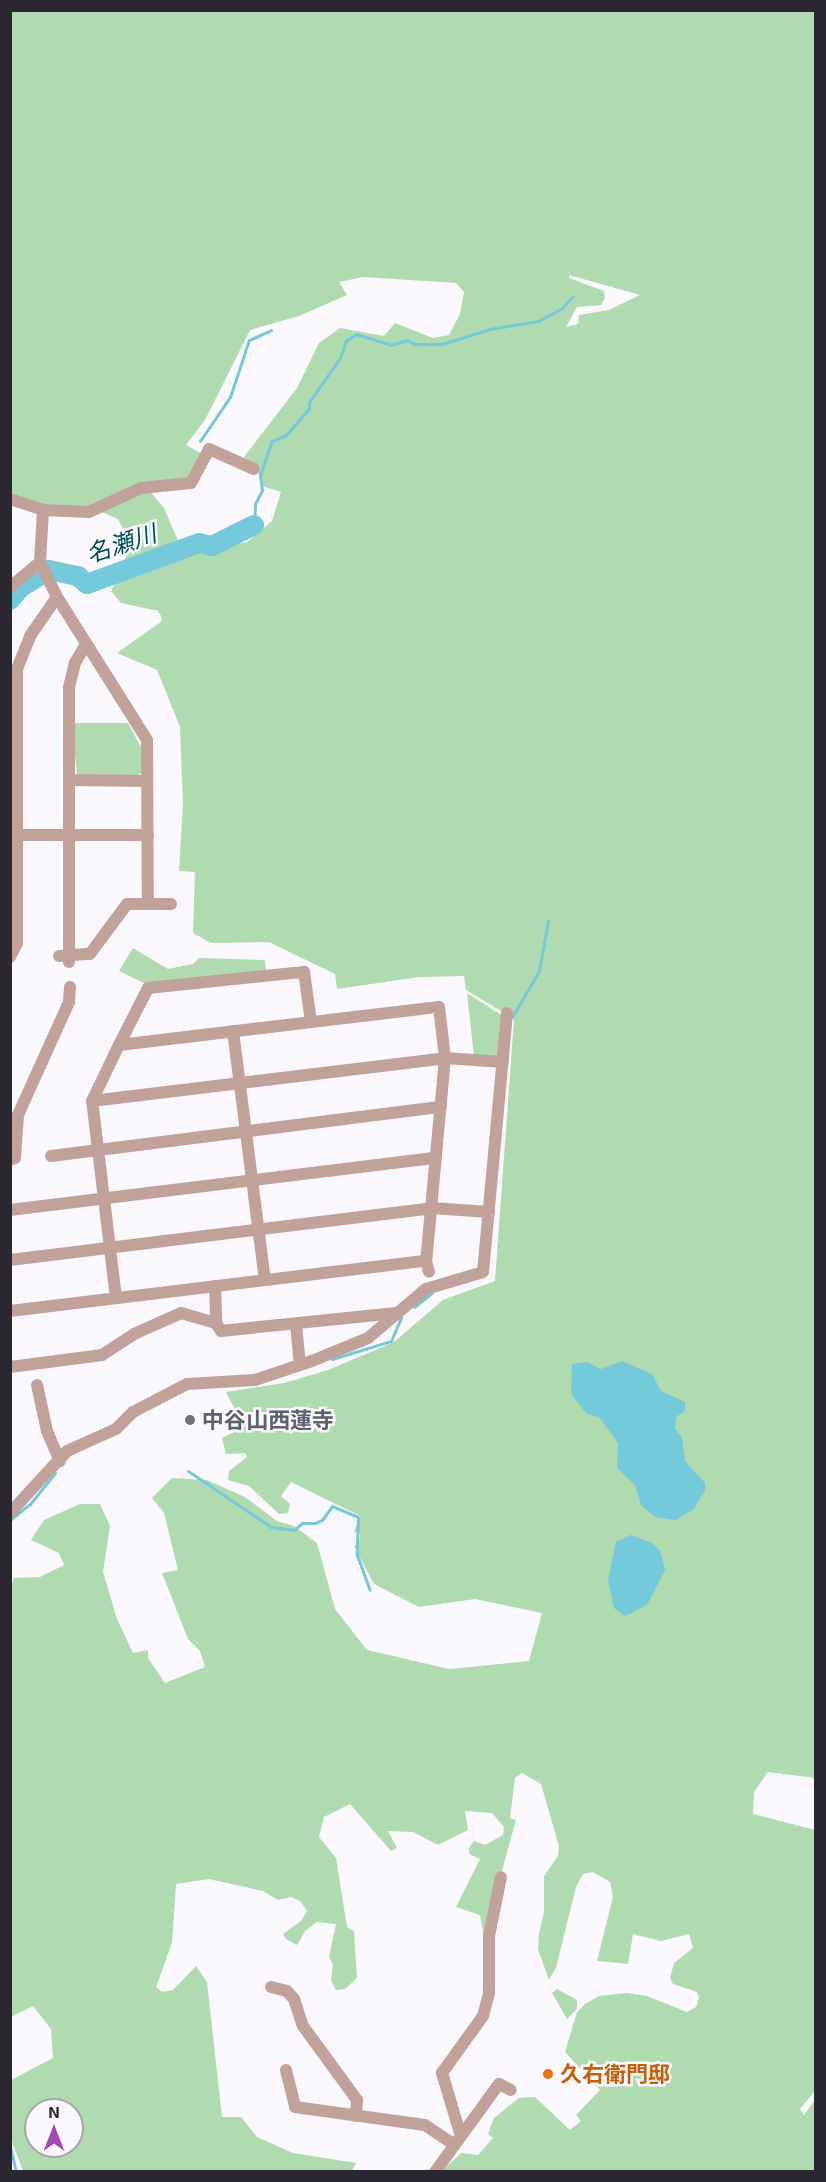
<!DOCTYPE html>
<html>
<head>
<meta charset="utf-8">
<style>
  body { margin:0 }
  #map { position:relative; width:826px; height:2182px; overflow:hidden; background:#faf8fd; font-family:"Exo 2","Noto Sans JP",sans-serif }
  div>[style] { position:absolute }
  .green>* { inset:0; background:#b0dab0 }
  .water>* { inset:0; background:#74c9da }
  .stream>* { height:3px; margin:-1.5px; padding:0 1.5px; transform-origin:1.5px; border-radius:1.5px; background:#74c9da }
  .river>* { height:20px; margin:-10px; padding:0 10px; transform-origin:10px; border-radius:10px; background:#74c9da }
  .minor>* { height:12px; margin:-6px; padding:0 6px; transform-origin:6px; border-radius:6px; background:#c1a29a }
  .dots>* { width:16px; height:16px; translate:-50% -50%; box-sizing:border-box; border:3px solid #faf8fd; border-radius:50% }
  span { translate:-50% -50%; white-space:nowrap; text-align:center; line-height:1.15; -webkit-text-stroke:5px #faf8fd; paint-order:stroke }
  .worship-label { font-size:22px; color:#5b616d; font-weight:700 }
  .left { translate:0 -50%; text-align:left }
  .food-label { font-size:22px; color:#c56008; font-weight:700 }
  .water-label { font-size:24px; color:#00505c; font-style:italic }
  .frame { position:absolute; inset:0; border:12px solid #2b2731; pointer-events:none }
  .north { position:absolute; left:24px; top:2098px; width:60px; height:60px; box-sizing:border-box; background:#faf8fd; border:2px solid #a7a4ab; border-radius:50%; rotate:0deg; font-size:16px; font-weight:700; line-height:24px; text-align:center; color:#2b2731 }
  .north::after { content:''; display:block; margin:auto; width:21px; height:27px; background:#a349b4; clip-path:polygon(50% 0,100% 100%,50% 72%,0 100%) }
</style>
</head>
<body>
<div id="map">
  <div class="green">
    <div style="clip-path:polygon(evenodd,11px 11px,815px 11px,816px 1778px,768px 1772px,754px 1792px,753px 1814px,815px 1830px,815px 2091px,800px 2109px,804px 2115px,815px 2100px,815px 2171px,442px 2171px,461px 2153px,478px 2155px,493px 2138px,488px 2133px,494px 2118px,519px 2098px,535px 2097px,570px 2130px,581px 2121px,576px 2115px,600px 2090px,565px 2052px,577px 2012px,585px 2004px,599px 1996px,627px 1993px,647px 1996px,687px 2012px,696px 2007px,699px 1998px,697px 1992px,673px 1984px,670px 1978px,674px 1963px,693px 1948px,689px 1934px,661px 1941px,633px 1934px,628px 1964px,597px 1961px,613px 1897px,610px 1882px,593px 1872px,583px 1874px,576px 1887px,556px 1968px,549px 1980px,538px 1949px,539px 1934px,544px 1912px,544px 1876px,558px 1856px,559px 1846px,541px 1784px,522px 1773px,515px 1778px,510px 1818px,516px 1820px,484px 1936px,480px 1915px,456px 1907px,480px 1859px,469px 1854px,469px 1848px,474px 1841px,485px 1845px,503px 1835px,504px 1827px,492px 1813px,465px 1811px,468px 1830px,438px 1845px,413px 1832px,388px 1831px,397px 1848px,391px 1851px,350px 1804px,324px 1817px,319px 1837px,336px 1858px,347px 1927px,354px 1931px,357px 1978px,345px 1989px,336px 1990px,331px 1980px,333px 1965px,329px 1957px,336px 1924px,317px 1922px,305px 1931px,297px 1945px,286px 1939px,283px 1934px,301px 1921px,307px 1911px,300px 1901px,291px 1897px,278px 1900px,263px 1891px,209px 1879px,176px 1884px,172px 1943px,156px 1987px,162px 1992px,173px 1990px,196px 1966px,207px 1982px,222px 2117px,241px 2117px,257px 2137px,293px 2153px,356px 2163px,352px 2171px,23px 2171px,11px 2139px,11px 2080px,53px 2058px,51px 2029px,33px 2006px,11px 2017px,10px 1589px,14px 1578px,40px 1577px,64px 1565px,59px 1553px,31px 1540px,44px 1520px,80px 1504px,100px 1504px,110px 1526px,103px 1572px,117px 1619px,133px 1653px,148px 1650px,148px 1658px,165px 1683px,205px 1667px,200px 1651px,188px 1639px,162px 1573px,178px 1570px,164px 1513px,152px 1498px,172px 1478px,207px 1480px,245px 1497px,277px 1521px,294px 1526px,317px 1543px,335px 1609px,367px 1650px,449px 1669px,529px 1661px,542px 1613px,475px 1599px,419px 1607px,374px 1584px,354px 1546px,359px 1543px,360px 1534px,354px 1532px,360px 1516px,291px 1482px,281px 1496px,290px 1504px,288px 1513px,279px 1514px,249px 1486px,228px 1480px,229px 1471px,247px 1457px,245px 1453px,226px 1454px,222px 1438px,238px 1430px,239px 1417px,226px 1392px,284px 1383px,328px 1370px,394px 1342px,443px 1300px,495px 1281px,514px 1019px,466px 990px,464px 976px,419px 977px,337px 989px,335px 974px,269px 942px,211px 943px,193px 933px,195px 872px,179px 871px,183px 803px,180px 727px,157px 670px,117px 653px,162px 621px,161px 616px,158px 611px,121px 603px,111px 591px,117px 581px,200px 550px,247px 542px,272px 521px,281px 492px,262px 486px,257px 468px,244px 457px,297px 388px,319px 343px,340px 328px,384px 336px,395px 323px,433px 338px,449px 335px,460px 314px,464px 292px,456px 283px,363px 277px,339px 282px,347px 295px,299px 316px,250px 330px,205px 420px,186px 445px,202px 454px,188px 481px,87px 508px,44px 504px,11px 493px,11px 11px,569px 275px,640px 295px,609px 310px,579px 315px,578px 324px,566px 327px,577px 307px,601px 305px,605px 298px,604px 291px,569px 278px,569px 275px,11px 11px,36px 2110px,72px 2110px,72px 2146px,36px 2146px,36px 2110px)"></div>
    <div style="clip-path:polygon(149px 490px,164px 508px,180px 545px,121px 567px,126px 557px,124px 531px,118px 519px,102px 512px)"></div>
    <div style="clip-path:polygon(72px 723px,128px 723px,142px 749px,142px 772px,137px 776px,77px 775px)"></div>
    <div style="clip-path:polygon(133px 948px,168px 969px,193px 964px,199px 958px,265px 960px,266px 973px,148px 985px,119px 971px)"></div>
    <div style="clip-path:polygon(467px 993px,503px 1016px,499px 1058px,474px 1056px)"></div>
    <div style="clip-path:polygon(557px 1989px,577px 2000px,577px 2009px,567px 2019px,552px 1993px)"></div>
  </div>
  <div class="water">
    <div style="clip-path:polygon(622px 1361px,652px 1374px,661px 1391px,685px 1402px,685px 1411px,676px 1417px,675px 1429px,682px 1438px,685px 1461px,705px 1483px,705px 1490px,694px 1509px,676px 1520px,655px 1517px,641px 1505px,635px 1485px,617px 1468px,618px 1443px,599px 1417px,587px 1414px,571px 1394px,572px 1364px,587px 1362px,601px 1369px)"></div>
    <div style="clip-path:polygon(631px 1535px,652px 1543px,660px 1551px,665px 1570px,647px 1605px,625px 1616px,614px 1608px,608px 1580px,616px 1542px)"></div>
  </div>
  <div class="stream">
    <div style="left:200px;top:441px;width:53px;rotate:-55.7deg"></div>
    <div style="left:230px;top:397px;width:60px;rotate:-71.6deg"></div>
    <div style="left:249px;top:340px;width:24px;rotate:-24deg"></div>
    <div style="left:254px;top:525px;width:21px;rotate:-87deg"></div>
    <div style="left:255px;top:504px;width:16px;rotate:-63deg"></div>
    <div style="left:262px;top:490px;width:15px;rotate:-98deg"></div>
    <div style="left:260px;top:475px;width:36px;rotate:-71deg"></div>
    <div style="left:272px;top:441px;width:15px;rotate:-23deg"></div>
    <div style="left:286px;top:435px;width:35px;rotate:-49deg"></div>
    <div style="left:309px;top:409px;width:7px;rotate:-90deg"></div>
    <div style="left:309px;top:402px;width:54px;rotate:-54.8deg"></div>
    <div style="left:340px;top:358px;width:18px;rotate:-71deg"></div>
    <div style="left:346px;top:341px;width:12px;rotate:-35deg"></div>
    <div style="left:356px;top:334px;width:37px;rotate:17deg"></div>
    <div style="left:391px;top:345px;width:17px;rotate:-17deg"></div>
    <div style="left:407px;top:340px;width:9px;rotate:27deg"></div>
    <div style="left:415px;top:344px;width:27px"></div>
    <div style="left:442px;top:344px;width:50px;rotate:-17.4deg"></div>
    <div style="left:490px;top:329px;width:49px;rotate:-9.5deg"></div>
    <div style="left:538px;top:321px;width:27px;rotate:-28deg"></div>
    <div style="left:562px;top:308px;width:16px;rotate:-47deg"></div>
    <div style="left:512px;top:1017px;width:53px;rotate:-59.6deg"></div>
    <div style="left:539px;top:971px;width:51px;rotate:-79.8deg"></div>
    <div style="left:414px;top:1307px;width:23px;rotate:-38deg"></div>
    <div style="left:332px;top:1359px;width:62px;rotate:-17deg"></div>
    <div style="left:391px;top:1341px;width:26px;rotate:-67deg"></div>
    <div style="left:188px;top:1471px;width:100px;rotate:34deg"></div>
    <div style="left:271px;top:1527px;width:23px;rotate:7deg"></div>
    <div style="left:294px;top:1530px;width:11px;rotate:-41deg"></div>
    <div style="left:302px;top:1523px;width:13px"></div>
    <div style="left:315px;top:1523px;width:8px;rotate:-23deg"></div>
    <div style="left:322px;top:1520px;width:17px;rotate:-54deg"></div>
    <div style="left:332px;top:1506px;width:28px;rotate:23deg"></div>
    <div style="left:358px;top:1517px;width:38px;rotate:92deg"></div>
    <div style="left:357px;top:1555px;width:37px;rotate:70deg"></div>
    <div style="left:10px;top:1520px;width:26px;rotate:-39deg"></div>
    <div style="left:30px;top:1504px;width:40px;rotate:-51deg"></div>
    <div style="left:10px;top:2146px;width:27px;rotate:77deg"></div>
    <div style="left:426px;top:2172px;width:2px;rotate:-63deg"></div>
  </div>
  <div class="river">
    <div style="left:10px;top:600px;width:16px;rotate:-50deg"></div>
    <div style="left:20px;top:588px;width:34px;rotate:-32deg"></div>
    <div style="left:49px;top:570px;width:30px;rotate:12deg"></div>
    <div style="left:78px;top:576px;width:12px;rotate:42deg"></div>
    <div style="left:87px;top:584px;width:119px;rotate:-20.1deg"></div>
    <div style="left:199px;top:543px;width:13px;rotate:13deg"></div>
    <div style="left:212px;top:546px;width:47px;rotate:-26.6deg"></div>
  </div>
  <div class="minor">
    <div style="left:10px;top:499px;width:35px;rotate:18deg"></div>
    <div style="left:43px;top:510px;width:52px;rotate:93.3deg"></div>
    <div style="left:40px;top:562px;width:39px;rotate:140deg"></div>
    <div style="left:43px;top:510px;width:46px;rotate:2.5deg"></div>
    <div style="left:89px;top:512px;width:57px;rotate:-24.8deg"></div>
    <div style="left:141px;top:488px;width:50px;rotate:-5.7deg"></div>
    <div style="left:191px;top:483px;width:38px;rotate:-62deg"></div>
    <div style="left:209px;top:449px;width:49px;rotate:24deg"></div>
    <div style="left:40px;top:562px;width:39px;rotate:64deg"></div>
    <div style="left:57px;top:597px;width:169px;rotate:57.8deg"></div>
    <div style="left:147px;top:740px;width:164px;rotate:89.7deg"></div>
    <div style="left:69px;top:780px;width:78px;rotate:0.7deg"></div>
    <div style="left:16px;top:835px;width:132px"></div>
    <div style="left:59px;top:956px;width:31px;rotate:-4deg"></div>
    <div style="left:90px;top:954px;width:62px;rotate:-53.5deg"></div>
    <div style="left:127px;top:904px;width:44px"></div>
    <div style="left:10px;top:957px;width:16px;rotate:-63deg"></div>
    <div style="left:17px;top:943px;width:274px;rotate:-90deg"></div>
    <div style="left:17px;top:669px;width:35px;rotate:-68deg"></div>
    <div style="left:30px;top:636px;width:47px;rotate:-55.3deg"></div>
    <div style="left:69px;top:962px;width:275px;rotate:-90deg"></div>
    <div style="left:69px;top:687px;width:25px;rotate:-76deg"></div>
    <div style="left:75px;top:663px;width:22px;rotate:-60deg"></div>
    <div style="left:233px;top:1031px;width:251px;rotate:82.7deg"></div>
    <div style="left:119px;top:1045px;width:64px;rotate:-63deg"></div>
    <div style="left:148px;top:988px;width:157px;rotate:-5.9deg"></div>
    <div style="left:304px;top:972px;width:50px;rotate:82deg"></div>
    <div style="left:92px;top:1101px;width:356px;rotate:-6.9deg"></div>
    <div style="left:445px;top:1058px;width:58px;rotate:3.9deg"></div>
    <div style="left:51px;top:1156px;width:393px;rotate:-7.2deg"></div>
    <div style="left:10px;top:1160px;width:5px;rotate:-22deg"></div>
    <div style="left:15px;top:1158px;width:43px;rotate:-86deg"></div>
    <div style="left:18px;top:1115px;width:124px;rotate:-65.7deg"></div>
    <div style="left:69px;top:1002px;width:15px;rotate:-86deg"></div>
    <div style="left:10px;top:1210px;width:429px;rotate:-7deg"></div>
    <div style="left:10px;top:1260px;width:425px;rotate:-7deg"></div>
    <div style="left:432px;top:1208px;width:57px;rotate:4deg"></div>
    <div style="left:215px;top:1286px;width:37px;rotate:88deg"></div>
    <div style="left:216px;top:1323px;width:9px;rotate:58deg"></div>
    <div style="left:221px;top:1331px;width:176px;rotate:-5.9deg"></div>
    <div style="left:116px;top:1298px;width:198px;rotate:-96.9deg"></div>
    <div style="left:92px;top:1101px;width:62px;rotate:-64.3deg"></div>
    <div style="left:119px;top:1045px;width:322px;rotate:-6.8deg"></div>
    <div style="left:439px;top:1007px;width:51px;rotate:83.3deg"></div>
    <div style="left:445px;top:1058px;width:204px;rotate:95.3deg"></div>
    <div style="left:426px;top:1261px;width:11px;rotate:75deg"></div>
    <div style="left:10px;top:1311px;width:419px;rotate:-6.9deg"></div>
    <div style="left:296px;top:1325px;width:40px;rotate:84.3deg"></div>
    <div style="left:10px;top:1367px;width:93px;rotate:-7.4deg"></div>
    <div style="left:102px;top:1355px;width:38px;rotate:-33deg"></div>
    <div style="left:134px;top:1334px;width:51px;rotate:-24.1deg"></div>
    <div style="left:181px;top:1313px;width:36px;rotate:16deg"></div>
    <div style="left:37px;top:1385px;width:47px;rotate:77.7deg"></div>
    <div style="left:47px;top:1431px;width:33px;rotate:67deg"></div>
    <div style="left:10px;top:1513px;width:84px;rotate:-47.4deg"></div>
    <div style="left:67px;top:1451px;width:54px;rotate:-24.2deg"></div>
    <div style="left:116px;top:1429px;width:24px;rotate:-45deg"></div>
    <div style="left:133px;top:1412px;width:61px;rotate:-27.4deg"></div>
    <div style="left:187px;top:1384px;width:68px;rotate:-3.4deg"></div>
    <div style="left:255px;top:1380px;width:60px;rotate:-18.4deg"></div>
    <div style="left:312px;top:1361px;width:61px;rotate:-22.3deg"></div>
    <div style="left:368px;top:1338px;width:76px;rotate:-40.2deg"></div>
    <div style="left:426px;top:1289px;width:59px;rotate:-16.6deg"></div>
    <div style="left:483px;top:1272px;width:260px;rotate:-84.7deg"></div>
    <div style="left:271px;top:1987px;width:16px;rotate:14deg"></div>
    <div style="left:287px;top:1991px;width:11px;rotate:49deg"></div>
    <div style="left:294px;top:1999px;width:28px;rotate:72deg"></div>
    <div style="left:303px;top:2026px;width:92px;rotate:53.9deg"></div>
    <div style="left:357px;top:2100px;width:16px;rotate:94deg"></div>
    <div style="left:286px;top:2070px;width:38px;rotate:76deg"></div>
    <div style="left:295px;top:2107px;width:131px;rotate:7.9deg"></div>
    <div style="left:425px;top:2125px;width:34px;rotate:34deg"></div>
    <div style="left:460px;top:2133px;width:63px;rotate:-106.7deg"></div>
    <div style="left:442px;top:2073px;width:70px;rotate:-54.3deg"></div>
    <div style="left:483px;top:2016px;width:24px;rotate:-75deg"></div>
    <div style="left:489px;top:1993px;width:57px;rotate:-90deg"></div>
    <div style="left:489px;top:1936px;width:60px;rotate:-78.5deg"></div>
    <div style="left:435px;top:2172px;width:109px;rotate:-54deg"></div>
    <div style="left:499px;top:2084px;width:13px;rotate:27deg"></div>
  </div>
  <div class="dots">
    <div style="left:190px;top:1420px;background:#6b7280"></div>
    <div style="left:548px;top:2074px;background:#e8710a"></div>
  </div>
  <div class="worship-label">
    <span class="left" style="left:202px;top:1420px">中谷山西蓮寺</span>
  </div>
  <div class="food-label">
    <span class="left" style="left:560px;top:2074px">久右衛門邸</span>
  </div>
  <div class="water-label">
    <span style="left:121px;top:543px;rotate:-18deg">名瀬川</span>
  </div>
  <div class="frame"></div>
  <div class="north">N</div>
</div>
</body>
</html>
